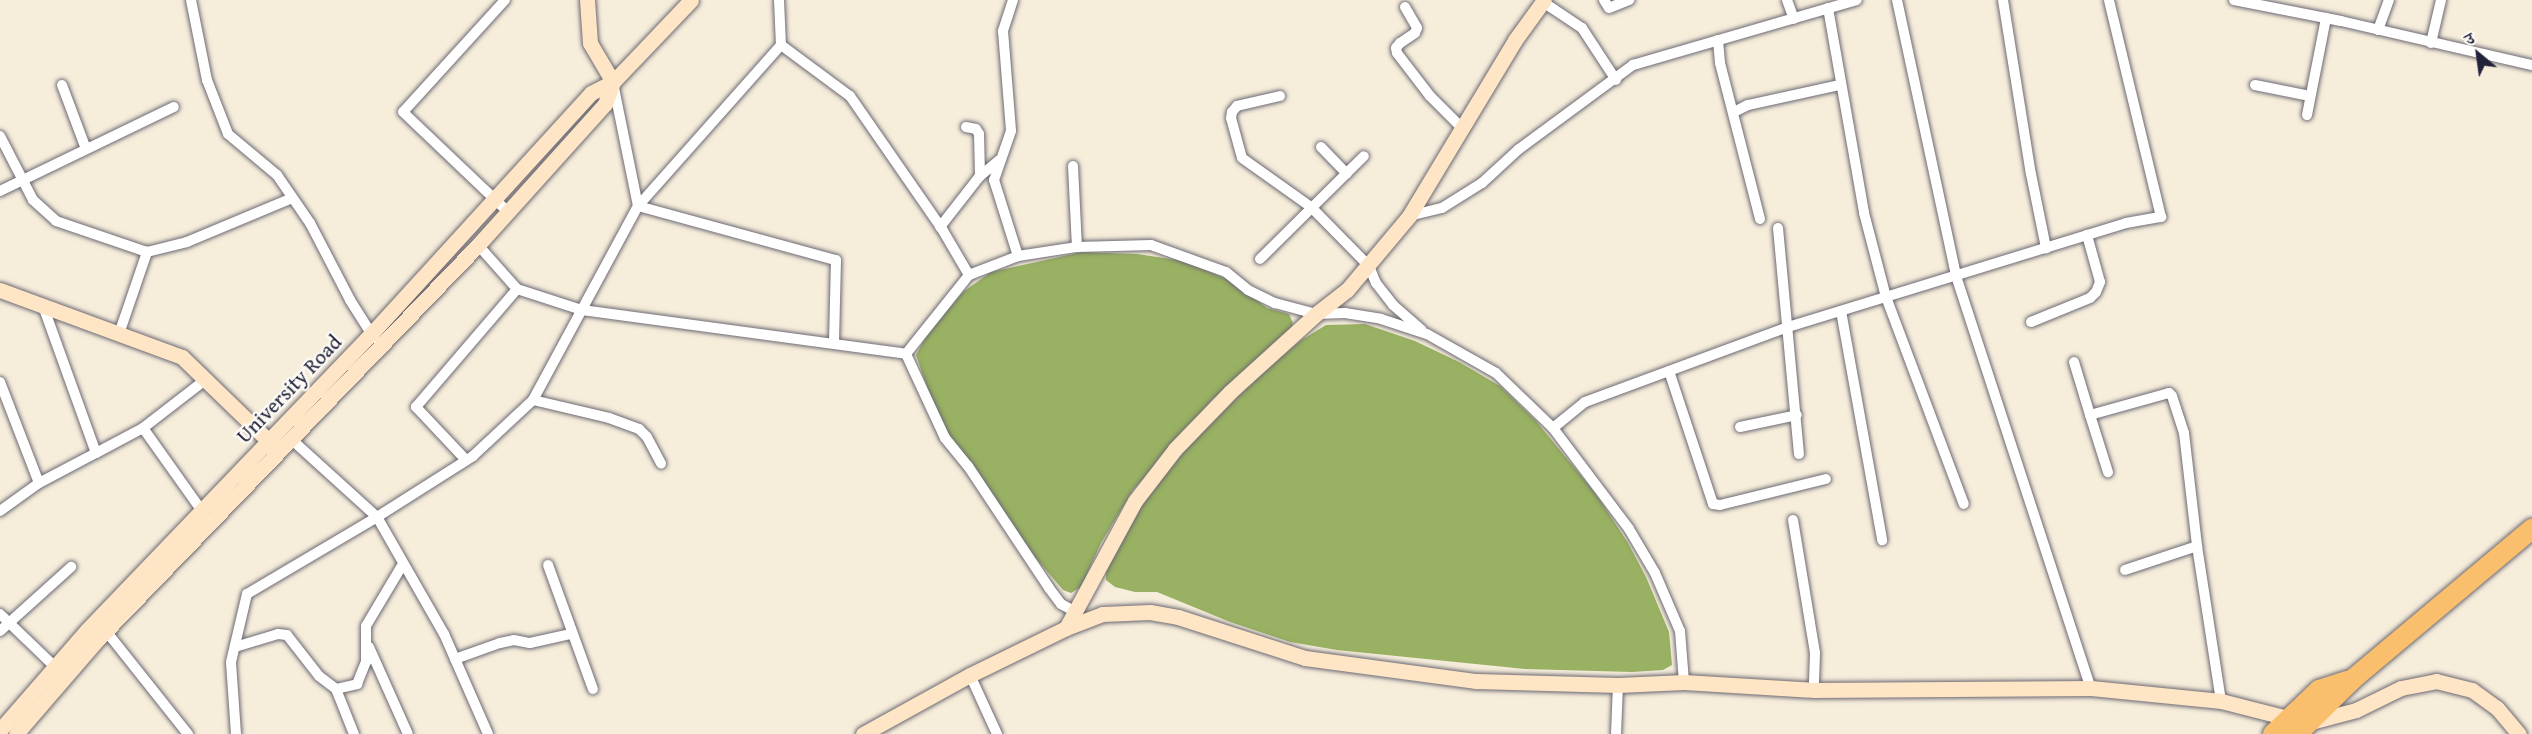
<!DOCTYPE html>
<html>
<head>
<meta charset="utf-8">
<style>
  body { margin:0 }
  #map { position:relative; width:2532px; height:734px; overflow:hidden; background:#f6eddb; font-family:"Gentium Book Plus","Noto Serif Devanagari",serif }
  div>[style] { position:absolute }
  .forest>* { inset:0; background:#99b162 }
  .roads { filter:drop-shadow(0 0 2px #6c6973) drop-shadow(0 0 2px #6c6973) }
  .street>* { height:10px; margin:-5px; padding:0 5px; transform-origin:5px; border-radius:5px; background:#fff }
  .secondary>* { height:15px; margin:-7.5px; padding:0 7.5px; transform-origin:7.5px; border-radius:7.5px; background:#fde5c5 }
  .highway>* { height:20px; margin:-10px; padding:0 10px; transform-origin:10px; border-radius:10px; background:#f9bf6d }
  span { translate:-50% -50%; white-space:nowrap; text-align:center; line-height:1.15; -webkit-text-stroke:4.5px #fdfcf7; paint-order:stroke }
  .street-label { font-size:21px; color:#22223b }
  .north { position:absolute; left:2448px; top:24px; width:60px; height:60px; -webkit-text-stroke:4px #fdfcf7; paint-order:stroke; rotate:331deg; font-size:16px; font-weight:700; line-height:24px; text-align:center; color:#22223b }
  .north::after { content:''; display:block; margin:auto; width:21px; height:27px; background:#22223b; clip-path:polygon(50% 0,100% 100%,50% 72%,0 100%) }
</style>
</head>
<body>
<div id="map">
  <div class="forest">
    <div style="clip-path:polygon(1082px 252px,1137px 254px,1184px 261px,1231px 281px,1267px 308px,1289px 314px,1293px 323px,1290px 333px,1213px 399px,1133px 490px,1101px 543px,1081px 587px,1071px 593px,1063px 590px,1034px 556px,973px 465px,950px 436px,933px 404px,916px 355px,928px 333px,963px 292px,991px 272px)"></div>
    <div style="clip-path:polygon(1365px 324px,1415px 341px,1459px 362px,1500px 386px,1536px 421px,1596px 494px,1628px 543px,1646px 577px,1669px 632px,1672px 665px,1663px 670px,1632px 672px,1525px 669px,1337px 650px,1290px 642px,1230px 622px,1157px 592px,1135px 592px,1115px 587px,1106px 580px,1106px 564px,1116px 543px,1156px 482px,1183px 451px,1259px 376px,1300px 341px,1326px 325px)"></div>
  </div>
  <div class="roads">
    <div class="street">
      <div style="left:191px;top:0;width:82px;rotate:78.7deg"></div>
      <div style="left:207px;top:80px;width:58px;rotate:68.7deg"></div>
      <div style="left:228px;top:134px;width:64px;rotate:39.9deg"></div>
      <div style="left:277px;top:175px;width:58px;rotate:55.5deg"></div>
      <div style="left:310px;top:223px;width:87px;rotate:62.5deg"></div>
      <div style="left:350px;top:300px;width:45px;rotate:57.7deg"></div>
      <div style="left:505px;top:0;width:151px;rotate:132.3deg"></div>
      <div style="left:403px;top:112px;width:145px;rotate:43.6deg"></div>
      <div style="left:779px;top:0;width:45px;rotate:87.5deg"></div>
      <div style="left:781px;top:45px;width:215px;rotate:131.6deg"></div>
      <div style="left:638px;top:206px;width:205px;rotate:15.3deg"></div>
      <div style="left:836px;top:260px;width:83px;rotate:91.4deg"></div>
      <div style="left:1013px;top:0;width:33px;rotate:108deg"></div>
      <div style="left:1003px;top:31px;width:100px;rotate:85.4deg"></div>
      <div style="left:1011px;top:131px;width:52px;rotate:109.1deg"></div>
      <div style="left:994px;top:180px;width:80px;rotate:72.5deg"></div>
      <div style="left:1604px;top:0;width:9px;rotate:58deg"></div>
      <div style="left:1609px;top:8px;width:22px;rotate:-22deg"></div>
      <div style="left:1787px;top:0;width:20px;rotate:70deg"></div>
      <div style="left:1897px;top:0;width:282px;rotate:77.9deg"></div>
      <div style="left:1956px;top:276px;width:434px;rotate:71.9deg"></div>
      <div style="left:2003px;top:0;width:176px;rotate:80.9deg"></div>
      <div style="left:2031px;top:174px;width:76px;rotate:78.5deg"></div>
      <div style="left:2234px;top:0;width:109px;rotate:11.1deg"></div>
      <div style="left:2341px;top:21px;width:196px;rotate:13deg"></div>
      <div style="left:1543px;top:2px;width:47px;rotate:33.7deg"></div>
      <div style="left:1582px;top:28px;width:62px;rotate:56.8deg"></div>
      <div style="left:1405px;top:7px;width:24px;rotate:60deg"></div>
      <div style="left:1417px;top:28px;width:5px;rotate:112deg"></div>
      <div style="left:1415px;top:33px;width:18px;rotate:146deg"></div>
      <div style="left:1400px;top:43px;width:6px;rotate:129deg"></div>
      <div style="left:1396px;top:48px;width:5px;rotate:79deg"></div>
      <div style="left:1397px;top:53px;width:54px;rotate:52.5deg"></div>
      <div style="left:1430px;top:96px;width:44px;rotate:45deg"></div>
      <div style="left:1828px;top:8px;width:208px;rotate:80deg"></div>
      <div style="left:1864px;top:213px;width:87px;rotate:75.3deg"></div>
      <div style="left:1886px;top:297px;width:221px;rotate:69.4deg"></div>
      <div style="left:2378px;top:30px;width:32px;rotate:-70deg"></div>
      <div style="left:1718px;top:40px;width:23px;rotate:85deg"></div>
      <div style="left:1720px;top:63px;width:161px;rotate:75.6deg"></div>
      <div style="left:2431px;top:43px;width:44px;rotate:-76.9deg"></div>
      <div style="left:781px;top:45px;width:86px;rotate:36.5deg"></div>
      <div style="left:850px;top:96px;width:162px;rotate:55.3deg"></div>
      <div style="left:942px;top:229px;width:53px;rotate:59.6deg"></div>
      <div style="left:969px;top:275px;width:101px;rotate:128.6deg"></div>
      <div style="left:906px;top:354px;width:93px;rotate:65.1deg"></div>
      <div style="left:945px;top:438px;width:36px;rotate:51deg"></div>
      <div style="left:968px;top:466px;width:146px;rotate:56.4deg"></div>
      <div style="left:1049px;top:588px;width:20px;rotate:53deg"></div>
      <div style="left:1061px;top:604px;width:15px;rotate:28deg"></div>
      <div style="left:62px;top:85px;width:68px;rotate:69.4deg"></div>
      <div style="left:2255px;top:85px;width:56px;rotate:11.3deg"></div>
      <div style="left:1280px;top:96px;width:44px;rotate:166.9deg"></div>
      <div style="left:1237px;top:106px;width:8px;rotate:130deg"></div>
      <div style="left:1232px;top:112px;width:6px;rotate:99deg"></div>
      <div style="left:1231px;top:118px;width:41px;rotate:74.6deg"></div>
      <div style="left:1242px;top:158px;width:85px;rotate:35.4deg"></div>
      <div style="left:1311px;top:207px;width:83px;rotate:45.5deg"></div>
      <div style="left:1369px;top:266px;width:18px;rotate:68deg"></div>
      <div style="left:1376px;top:283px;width:28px;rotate:52deg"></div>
      <div style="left:1393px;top:305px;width:38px;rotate:41deg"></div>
      <div style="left:1734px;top:112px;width:16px;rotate:-27deg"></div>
      <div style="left:1748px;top:105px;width:94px;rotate:-12.3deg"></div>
      <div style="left:2307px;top:115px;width:99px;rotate:-78.9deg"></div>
      <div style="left:966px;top:127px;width:10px;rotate:11deg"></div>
      <div style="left:976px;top:129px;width:6px;rotate:59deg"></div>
      <div style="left:979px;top:134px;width:42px;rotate:88.6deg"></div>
      <div style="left:0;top:136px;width:72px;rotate:62.7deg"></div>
      <div style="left:33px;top:200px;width:31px;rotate:42deg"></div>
      <div style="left:56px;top:221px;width:96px;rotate:18.8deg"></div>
      <div style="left:147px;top:252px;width:41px;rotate:-14deg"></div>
      <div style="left:187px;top:242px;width:114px;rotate:-22.7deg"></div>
      <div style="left:1321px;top:147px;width:37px;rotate:46deg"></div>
      <div style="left:1073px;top:166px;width:81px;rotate:87.2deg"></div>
      <div style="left:0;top:191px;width:193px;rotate:-25.8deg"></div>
      <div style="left:1409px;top:216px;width:34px;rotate:-14deg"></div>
      <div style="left:1442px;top:208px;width:47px;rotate:-32deg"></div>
      <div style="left:1482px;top:183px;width:50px;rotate:-42.6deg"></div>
      <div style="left:1519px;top:149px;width:142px;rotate:-36.4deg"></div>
      <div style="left:1633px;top:65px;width:233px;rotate:-16.2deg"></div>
      <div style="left:940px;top:227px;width:63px;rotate:-52deg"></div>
      <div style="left:979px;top:177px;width:26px;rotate:-40deg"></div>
      <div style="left:1778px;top:228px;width:227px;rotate:84.7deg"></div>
      <div style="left:478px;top:245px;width:59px;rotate:48.4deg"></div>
      <div style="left:517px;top:289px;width:68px;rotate:17.9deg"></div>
      <div style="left:582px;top:310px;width:327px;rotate:7.7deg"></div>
      <div style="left:1260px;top:259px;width:146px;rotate:-44.7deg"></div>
      <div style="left:969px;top:275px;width:53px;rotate:-21.2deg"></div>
      <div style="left:1018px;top:256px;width:60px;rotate:-8.7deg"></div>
      <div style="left:1077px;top:247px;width:74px;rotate:-1.5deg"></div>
      <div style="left:1151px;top:245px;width:80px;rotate:19.8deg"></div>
      <div style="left:1226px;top:272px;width:28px;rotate:39deg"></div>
      <div style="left:1248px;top:290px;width:30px;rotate:26deg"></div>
      <div style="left:1275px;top:303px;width:42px;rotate:15deg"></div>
      <div style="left:1316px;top:314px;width:29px;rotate:-2deg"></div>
      <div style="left:1345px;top:313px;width:36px;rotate:9deg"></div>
      <div style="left:1381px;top:319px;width:48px;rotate:18.1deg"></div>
      <div style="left:1427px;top:334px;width:79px;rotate:29.5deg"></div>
      <div style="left:1496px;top:373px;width:79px;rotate:44deg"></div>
      <div style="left:1553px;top:428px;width:126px;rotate:53deg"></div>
      <div style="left:1629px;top:529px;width:51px;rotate:59.4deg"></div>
      <div style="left:1655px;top:573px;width:63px;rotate:66.7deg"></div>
      <div style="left:1680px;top:631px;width:51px;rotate:85.5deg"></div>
      <div style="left:1841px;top:311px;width:233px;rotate:79.8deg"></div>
      <div style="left:2031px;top:322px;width:64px;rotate:-22.1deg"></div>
      <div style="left:2090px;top:298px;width:8px;rotate:-45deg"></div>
      <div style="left:2096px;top:292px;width:11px;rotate:-68deg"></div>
      <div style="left:2100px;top:282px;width:49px;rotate:-105.5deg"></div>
      <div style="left:119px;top:334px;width:87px;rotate:-71.1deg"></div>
      <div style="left:2074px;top:362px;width:55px;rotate:73.2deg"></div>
      <div style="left:2090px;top:415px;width:82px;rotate:-15.6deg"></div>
      <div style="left:2169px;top:393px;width:4px;rotate:45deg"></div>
      <div style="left:2172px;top:396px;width:39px;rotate:72deg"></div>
      <div style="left:2184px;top:433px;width:114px;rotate:83.4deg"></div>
      <div style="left:2197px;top:546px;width:157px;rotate:81.2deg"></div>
      <div style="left:1669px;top:371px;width:140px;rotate:71.7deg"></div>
      <div style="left:1713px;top:504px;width:7px;rotate:8deg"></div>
      <div style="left:1720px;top:505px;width:109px;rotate:-13.8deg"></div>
      <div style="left:0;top:382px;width:108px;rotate:68.9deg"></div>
      <div style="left:39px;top:483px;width:64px;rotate:-27.8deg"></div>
      <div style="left:96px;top:453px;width:156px;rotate:-109.8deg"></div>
      <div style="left:533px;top:400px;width:78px;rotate:13.3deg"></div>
      <div style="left:609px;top:418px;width:32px;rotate:20deg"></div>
      <div style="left:639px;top:429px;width:11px;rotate:45deg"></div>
      <div style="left:647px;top:437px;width:30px;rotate:62deg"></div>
      <div style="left:2090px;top:415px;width:60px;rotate:72.5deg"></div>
      <div style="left:1740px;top:427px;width:58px;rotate:-11.9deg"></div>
      <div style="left:143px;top:428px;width:102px;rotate:54.6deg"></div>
      <div style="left:1553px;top:428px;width:41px;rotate:-39.1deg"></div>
      <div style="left:1585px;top:402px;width:216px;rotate:-20.3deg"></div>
      <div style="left:1788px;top:327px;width:354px;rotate:-17.1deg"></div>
      <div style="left:2126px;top:223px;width:36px;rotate:-10deg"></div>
      <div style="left:2161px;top:217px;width:223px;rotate:-103.5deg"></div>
      <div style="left:96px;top:453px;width:53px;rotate:-28deg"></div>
      <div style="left:143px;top:428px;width:78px;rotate:-37.7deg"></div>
      <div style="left:466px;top:460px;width:73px;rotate:-133.3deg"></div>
      <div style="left:416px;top:407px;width:155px;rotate:-49.4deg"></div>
      <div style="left:0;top:511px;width:48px;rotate:-35.7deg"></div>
      <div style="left:1793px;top:520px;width:135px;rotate:80.6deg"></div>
      <div style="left:1815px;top:653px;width:37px;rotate:92deg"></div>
      <div style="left:548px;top:565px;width:132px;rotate:70.1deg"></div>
      <div style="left:2125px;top:570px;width:76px;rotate:-18.4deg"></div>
      <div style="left:0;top:614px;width:76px;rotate:43.9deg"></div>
      <div style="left:0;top:631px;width:96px;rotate:-42deg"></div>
      <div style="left:106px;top:631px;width:132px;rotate:51.5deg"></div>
      <div style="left:235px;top:647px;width:45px;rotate:-16.8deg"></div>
      <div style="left:278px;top:634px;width:9px;rotate:6deg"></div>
      <div style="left:287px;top:635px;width:52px;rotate:52deg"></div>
      <div style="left:319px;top:676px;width:21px;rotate:37deg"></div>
      <div style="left:336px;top:689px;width:22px;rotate:-13deg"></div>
      <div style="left:357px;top:684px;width:24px;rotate:-68deg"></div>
      <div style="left:366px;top:662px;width:36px;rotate:-90deg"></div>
      <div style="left:366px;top:626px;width:72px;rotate:-59.2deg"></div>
      <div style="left:369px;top:647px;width:95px;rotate:65.9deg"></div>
      <div style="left:455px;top:659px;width:48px;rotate:-19.6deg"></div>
      <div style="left:500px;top:643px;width:14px;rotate:-12deg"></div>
      <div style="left:514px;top:640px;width:16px;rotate:11deg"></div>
      <div style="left:530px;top:643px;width:42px;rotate:-12.4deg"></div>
      <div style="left:970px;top:675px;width:65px;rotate:65.4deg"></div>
      <div style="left:336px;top:689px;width:48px;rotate:68.2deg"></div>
      <div style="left:236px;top:734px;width:72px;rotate:-94deg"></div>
      <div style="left:231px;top:662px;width:70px;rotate:-76.8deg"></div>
      <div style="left:247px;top:594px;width:151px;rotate:-30.6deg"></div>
      <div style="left:377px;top:517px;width:115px;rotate:-137.8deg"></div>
      <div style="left:488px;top:734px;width:109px;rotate:-113.7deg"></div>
      <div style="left:444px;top:634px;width:135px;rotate:-119.8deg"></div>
      <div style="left:377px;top:517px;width:114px;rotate:-32.4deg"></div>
      <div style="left:473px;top:456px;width:82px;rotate:-43deg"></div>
      <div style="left:533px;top:400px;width:221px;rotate:-61.6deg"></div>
      <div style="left:638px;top:206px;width:126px;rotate:-101.5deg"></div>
      <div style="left:1616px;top:734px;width:49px;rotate:-87.7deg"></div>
    </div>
    <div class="secondary">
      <div style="left:587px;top:0;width:43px;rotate:86deg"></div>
      <div style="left:590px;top:43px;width:45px;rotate:59.5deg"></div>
      <div style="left:0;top:290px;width:194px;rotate:20.2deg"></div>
      <div style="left:182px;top:357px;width:128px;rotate:44.1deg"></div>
      <div style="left:1066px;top:628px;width:145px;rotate:-61.5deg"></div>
      <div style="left:1135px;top:501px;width:66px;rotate:-52.4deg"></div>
      <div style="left:1175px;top:449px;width:79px;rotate:-46deg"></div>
      <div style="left:1230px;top:392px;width:116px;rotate:-42.2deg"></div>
      <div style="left:1316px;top:314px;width:39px;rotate:-38deg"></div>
      <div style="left:1347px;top:290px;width:97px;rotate:-50deg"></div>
      <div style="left:1409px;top:216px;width:205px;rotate:-58.9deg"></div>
      <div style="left:1515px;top:40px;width:49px;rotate:-54.1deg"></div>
      <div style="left:0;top:730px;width:133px;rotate:-49deg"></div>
      <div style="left:87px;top:630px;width:410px;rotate:-46.2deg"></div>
      <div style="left:371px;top:334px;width:326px;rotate:-47.6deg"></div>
      <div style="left:591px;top:93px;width:25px;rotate:-27deg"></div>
      <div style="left:16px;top:734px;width:124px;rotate:-49.2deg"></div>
      <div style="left:97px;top:640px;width:549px;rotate:-46.03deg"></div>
      <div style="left:478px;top:245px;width:190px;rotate:-48deg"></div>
      <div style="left:605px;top:104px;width:23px;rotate:-70deg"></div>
      <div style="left:613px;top:82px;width:113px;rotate:-46.4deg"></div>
      <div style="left:863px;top:734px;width:122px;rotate:-28.9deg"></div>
      <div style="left:970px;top:675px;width:107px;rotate:-26.1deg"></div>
      <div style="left:1066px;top:628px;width:39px;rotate:-21deg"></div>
      <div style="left:1102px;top:614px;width:48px;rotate:-2.4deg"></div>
      <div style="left:1150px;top:612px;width:28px;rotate:10deg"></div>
      <div style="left:1178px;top:617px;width:133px;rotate:17.9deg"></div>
      <div style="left:1305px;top:658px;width:173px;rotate:7.7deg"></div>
      <div style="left:1476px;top:681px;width:142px;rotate:1.6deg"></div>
      <div style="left:1618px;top:685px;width:66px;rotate:-2.6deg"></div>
      <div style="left:1684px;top:682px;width:130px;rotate:3.5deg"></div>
      <div style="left:1814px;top:690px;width:277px;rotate:-0.4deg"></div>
      <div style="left:2091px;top:688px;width:131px;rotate:5.7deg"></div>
      <div style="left:2221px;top:701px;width:89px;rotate:14.3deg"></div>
      <div style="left:2307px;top:723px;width:51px;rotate:-14.9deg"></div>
      <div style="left:2356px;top:710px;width:50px;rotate:-26.1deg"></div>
      <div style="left:2401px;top:688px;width:36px;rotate:-11deg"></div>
      <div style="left:2436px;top:681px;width:37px;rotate:14deg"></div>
      <div style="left:2472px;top:690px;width:31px;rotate:36deg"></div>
      <div style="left:2497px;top:708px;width:34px;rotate:50deg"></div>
    </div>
    <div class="highway">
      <div style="left:2273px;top:734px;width:64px;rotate:-43.7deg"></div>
      <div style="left:2319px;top:690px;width:29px;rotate:-18deg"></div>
      <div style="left:2297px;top:734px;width:78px;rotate:-44.5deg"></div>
      <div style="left:2353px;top:679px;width:234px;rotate:-40deg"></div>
    </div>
  </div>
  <div class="street-label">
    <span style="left:289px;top:389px;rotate:-46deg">University Road</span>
  </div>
  <div class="north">उ</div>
</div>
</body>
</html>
